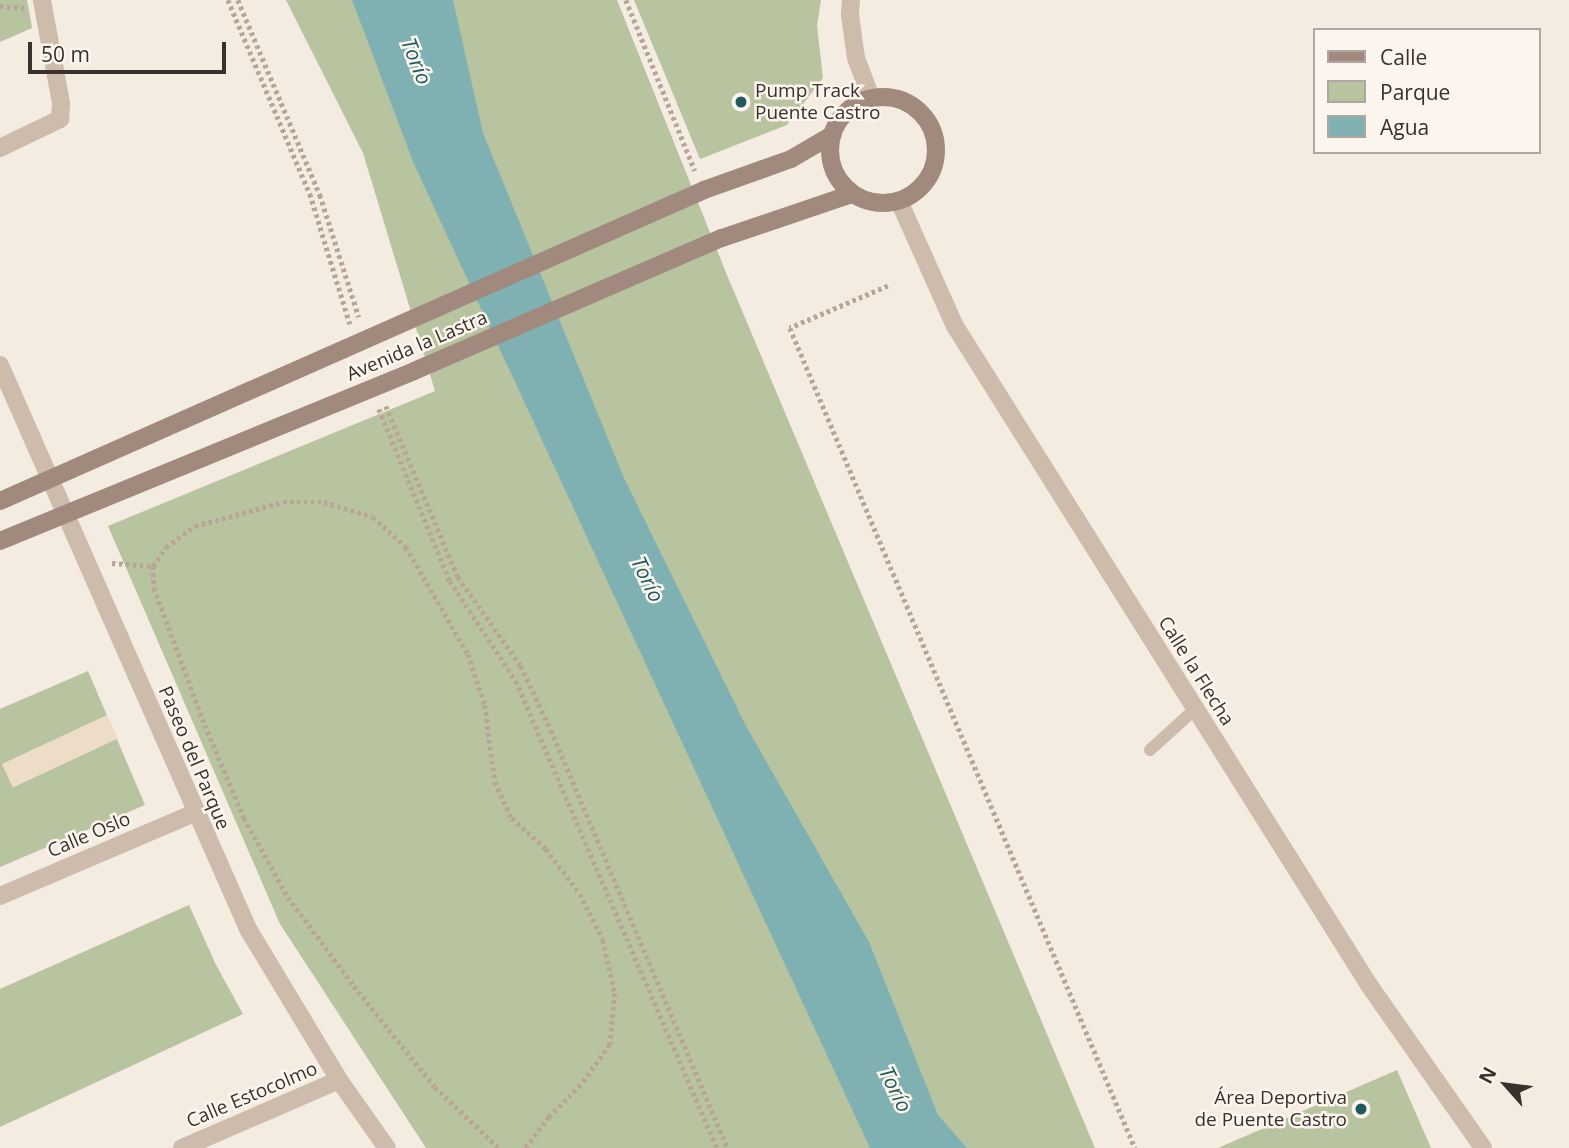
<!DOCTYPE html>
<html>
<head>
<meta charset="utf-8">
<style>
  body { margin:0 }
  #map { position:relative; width:1569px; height:1148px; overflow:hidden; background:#f4ebe1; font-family:"Open Sans",sans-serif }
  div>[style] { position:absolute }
  .green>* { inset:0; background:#b8c4a0 }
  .plaza>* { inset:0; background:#ecdcc8; transform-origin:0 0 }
  .water>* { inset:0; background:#7fb0b2 }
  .path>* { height:4.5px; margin-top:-2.25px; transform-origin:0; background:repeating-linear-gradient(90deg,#b9a596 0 3.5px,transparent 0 7px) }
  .service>* { height:12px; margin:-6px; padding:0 6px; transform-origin:6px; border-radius:6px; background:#cdbbac }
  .minor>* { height:18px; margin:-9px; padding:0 9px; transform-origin:9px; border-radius:9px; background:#cdbbac }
  .secondary>* { height:18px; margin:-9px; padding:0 9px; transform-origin:9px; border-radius:9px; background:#a18a7d }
  .secondary>.ring { margin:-9px; padding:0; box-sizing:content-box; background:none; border:18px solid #a18a7d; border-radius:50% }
  .dots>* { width:19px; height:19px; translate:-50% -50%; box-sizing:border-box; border:4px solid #fbf5ee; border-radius:50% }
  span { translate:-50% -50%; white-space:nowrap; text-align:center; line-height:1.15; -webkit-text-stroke:5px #fbf5ee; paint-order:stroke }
  .poi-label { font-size:19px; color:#3b302b }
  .left { translate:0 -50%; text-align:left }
  .right { translate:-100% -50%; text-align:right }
  .street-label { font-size:19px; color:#3b302b }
  .water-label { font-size:21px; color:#1f5a5e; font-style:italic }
  .legend { position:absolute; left:1313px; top:28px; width:228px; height:126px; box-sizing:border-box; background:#fbf5ee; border:2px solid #aea6a0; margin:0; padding:9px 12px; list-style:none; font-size:21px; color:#3b302b }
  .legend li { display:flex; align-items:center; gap:14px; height:35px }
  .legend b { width:35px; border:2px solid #aea6a0 }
  .north { position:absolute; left:1471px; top:1050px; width:70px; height:70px; -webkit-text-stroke:5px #fbf5ee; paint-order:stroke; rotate:298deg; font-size:19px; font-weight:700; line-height:28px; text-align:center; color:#3b302b }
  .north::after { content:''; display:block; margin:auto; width:24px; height:32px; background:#3b302b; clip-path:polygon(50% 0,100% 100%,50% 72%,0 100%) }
  .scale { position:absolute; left:28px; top:42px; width:198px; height:32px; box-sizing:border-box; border:4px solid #3b302b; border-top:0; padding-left:9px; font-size:21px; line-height:24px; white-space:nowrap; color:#3b302b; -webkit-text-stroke:5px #fbf5ee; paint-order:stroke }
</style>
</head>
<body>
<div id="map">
  <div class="green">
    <div style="clip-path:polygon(0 0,27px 0,32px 28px,0 42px)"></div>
    <div style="clip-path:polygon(286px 0,617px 0,727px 275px,1095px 1148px,426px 1148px,280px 924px,108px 526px,435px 391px,363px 153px)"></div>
    <div style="clip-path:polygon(634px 0,821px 0,817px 26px,823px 78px,787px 125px,700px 159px)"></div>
    <div style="clip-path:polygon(88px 671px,145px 805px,0 867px,0 709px)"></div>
    <div style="clip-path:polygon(189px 905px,216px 965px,243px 1014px,0 1127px,0 989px)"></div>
    <div style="clip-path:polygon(1397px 1070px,1431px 1148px,1218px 1148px)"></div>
  </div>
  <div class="plaza">
    <div style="left:107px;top:715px;width:26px;height:116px;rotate:65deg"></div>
  </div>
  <div class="water">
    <div style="clip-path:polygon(352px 0,453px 0,483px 133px,624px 478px,745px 724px,869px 942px,938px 1115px,967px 1148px,870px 1148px,414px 164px)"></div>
  </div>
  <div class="path">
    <div style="left:228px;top:0;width:211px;rotate:67.1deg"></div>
    <div style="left:310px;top:194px;width:136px;rotate:72.9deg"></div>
    <div style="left:238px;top:0;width:212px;rotate:67.2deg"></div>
    <div style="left:320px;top:195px;width:128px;rotate:72.3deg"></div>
    <div style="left:626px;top:0;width:184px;rotate:68deg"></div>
    <div style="left:0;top:6px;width:24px;rotate:5deg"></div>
    <div style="left:888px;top:286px;width:107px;rotate:156.8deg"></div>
    <div style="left:790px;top:328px;width:890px;rotate:67.18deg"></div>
    <div style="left:386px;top:406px;width:186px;rotate:67.2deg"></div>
    <div style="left:458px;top:577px;width:109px;rotate:54.7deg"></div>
    <div style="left:521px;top:666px;width:71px;rotate:64.9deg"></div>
    <div style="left:551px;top:730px;width:454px;rotate:67.1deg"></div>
    <div style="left:379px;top:409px;width:186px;rotate:67.6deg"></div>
    <div style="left:450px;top:581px;width:120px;rotate:56.6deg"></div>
    <div style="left:516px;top:681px;width:508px;rotate:66.71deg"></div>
    <div style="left:112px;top:563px;width:41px;rotate:4.2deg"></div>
    <div style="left:153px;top:566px;width:22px;rotate:87deg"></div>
    <div style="left:154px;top:588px;width:146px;rotate:69.6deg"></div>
    <div style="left:205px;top:725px;width:101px;rotate:67.2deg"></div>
    <div style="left:244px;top:818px;width:90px;rotate:60.9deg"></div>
    <div style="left:288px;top:897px;width:111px;rotate:53.4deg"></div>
    <div style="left:354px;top:986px;width:129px;rotate:51.3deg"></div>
    <div style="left:435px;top:1087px;width:88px;rotate:43.6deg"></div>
    <div style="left:153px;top:566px;width:23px;rotate:-56deg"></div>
    <div style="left:166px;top:547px;width:36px;rotate:-36deg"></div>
    <div style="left:195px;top:526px;width:91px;rotate:-15.3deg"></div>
    <div style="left:283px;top:502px;width:41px"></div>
    <div style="left:324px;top:502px;width:51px;rotate:17deg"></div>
    <div style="left:373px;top:517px;width:45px;rotate:42.3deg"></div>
    <div style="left:406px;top:547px;width:124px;rotate:59.9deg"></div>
    <div style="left:468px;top:654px;width:54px;rotate:71.6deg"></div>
    <div style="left:485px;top:705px;width:78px;rotate:82.6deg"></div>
    <div style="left:495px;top:782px;width:40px;rotate:65deg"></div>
    <div style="left:512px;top:818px;width:46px;rotate:42.4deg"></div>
    <div style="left:546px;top:849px;width:56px;rotate:52.9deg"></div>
    <div style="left:580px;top:894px;width:51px;rotate:63.4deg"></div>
    <div style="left:603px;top:940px;width:54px;rotate:77.2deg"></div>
    <div style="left:615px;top:993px;width:52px;rotate:95.5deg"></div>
    <div style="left:610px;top:1045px;width:49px;rotate:125.9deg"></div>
    <div style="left:581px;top:1085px;width:45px;rotate:135deg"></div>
    <div style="left:549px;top:1117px;width:39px;rotate:127deg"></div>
  </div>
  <div class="service">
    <div style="left:1150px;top:750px;width:61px;rotate:-42.3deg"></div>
  </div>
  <div class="minor">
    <div style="left:851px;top:0;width:15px;rotate:94deg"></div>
    <div style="left:850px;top:15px;width:43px;rotate:82.1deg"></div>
    <div style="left:856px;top:58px;width:43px;rotate:69.4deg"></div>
    <div style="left:0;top:148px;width:67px;rotate:-25.8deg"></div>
    <div style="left:60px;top:119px;width:16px;rotate:-86deg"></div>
    <div style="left:61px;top:103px;width:105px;rotate:-100.5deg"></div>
    <div style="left:899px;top:201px;width:137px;rotate:65.9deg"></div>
    <div style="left:955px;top:326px;width:778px;rotate:57.86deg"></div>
    <div style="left:1369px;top:985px;width:199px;rotate:55deg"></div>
    <div style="left:0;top:365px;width:616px;rotate:66.26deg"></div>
    <div style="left:248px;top:929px;width:176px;rotate:58.9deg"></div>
    <div style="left:339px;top:1080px;width:83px;rotate:54.8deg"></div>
    <div style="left:0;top:896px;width:212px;rotate:-23.1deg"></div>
    <div style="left:182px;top:1148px;width:171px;rotate:-23.4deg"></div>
  </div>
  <div class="secondary">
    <div class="ring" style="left:830px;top:97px;width:88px;height:88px"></div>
    <div style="left:0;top:501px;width:770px;rotate:-23.83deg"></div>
    <div style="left:704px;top:190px;width:92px;rotate:-19.6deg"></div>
    <div style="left:791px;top:159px;width:48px;rotate:-30.3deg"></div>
    <div style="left:0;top:541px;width:448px;rotate:-22.3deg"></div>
    <div style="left:414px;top:371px;width:335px;rotate:-23.4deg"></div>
    <div style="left:722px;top:238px;width:137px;rotate:-18.7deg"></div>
  </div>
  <div class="dots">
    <div style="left:741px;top:102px;background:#1f5a5e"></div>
    <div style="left:1361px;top:1109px;background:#1f5a5e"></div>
  </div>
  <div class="poi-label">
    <span class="left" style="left:755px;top:102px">Pump Track<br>Puente Castro</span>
    <span class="right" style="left:1347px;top:1109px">Área Deportiva<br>de Puente Castro</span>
  </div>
  <div class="street-label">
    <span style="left:417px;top:346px;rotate:-23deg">Avenida la Lastra</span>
    <span style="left:1196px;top:671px;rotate:58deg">Calle la Flecha</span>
    <span style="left:194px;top:758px;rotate:67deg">Paseo del Parque</span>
    <span style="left:89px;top:835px;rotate:-23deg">Calle Oslo</span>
    <span style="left:252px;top:1095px;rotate:-23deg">Calle Estocolmo</span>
  </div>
  <div class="water-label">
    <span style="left:417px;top:61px;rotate:68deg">Torío</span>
    <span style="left:648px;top:579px;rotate:64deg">Torío</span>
    <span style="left:896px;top:1089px;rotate:64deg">Torío</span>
  </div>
  <ul class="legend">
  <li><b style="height:9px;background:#a18a7d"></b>Calle</li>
  <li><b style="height:19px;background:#b8c4a0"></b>Parque</li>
  <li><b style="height:19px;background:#7fb0b2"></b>Agua</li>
  </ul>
  <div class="north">N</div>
  <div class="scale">50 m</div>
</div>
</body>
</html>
